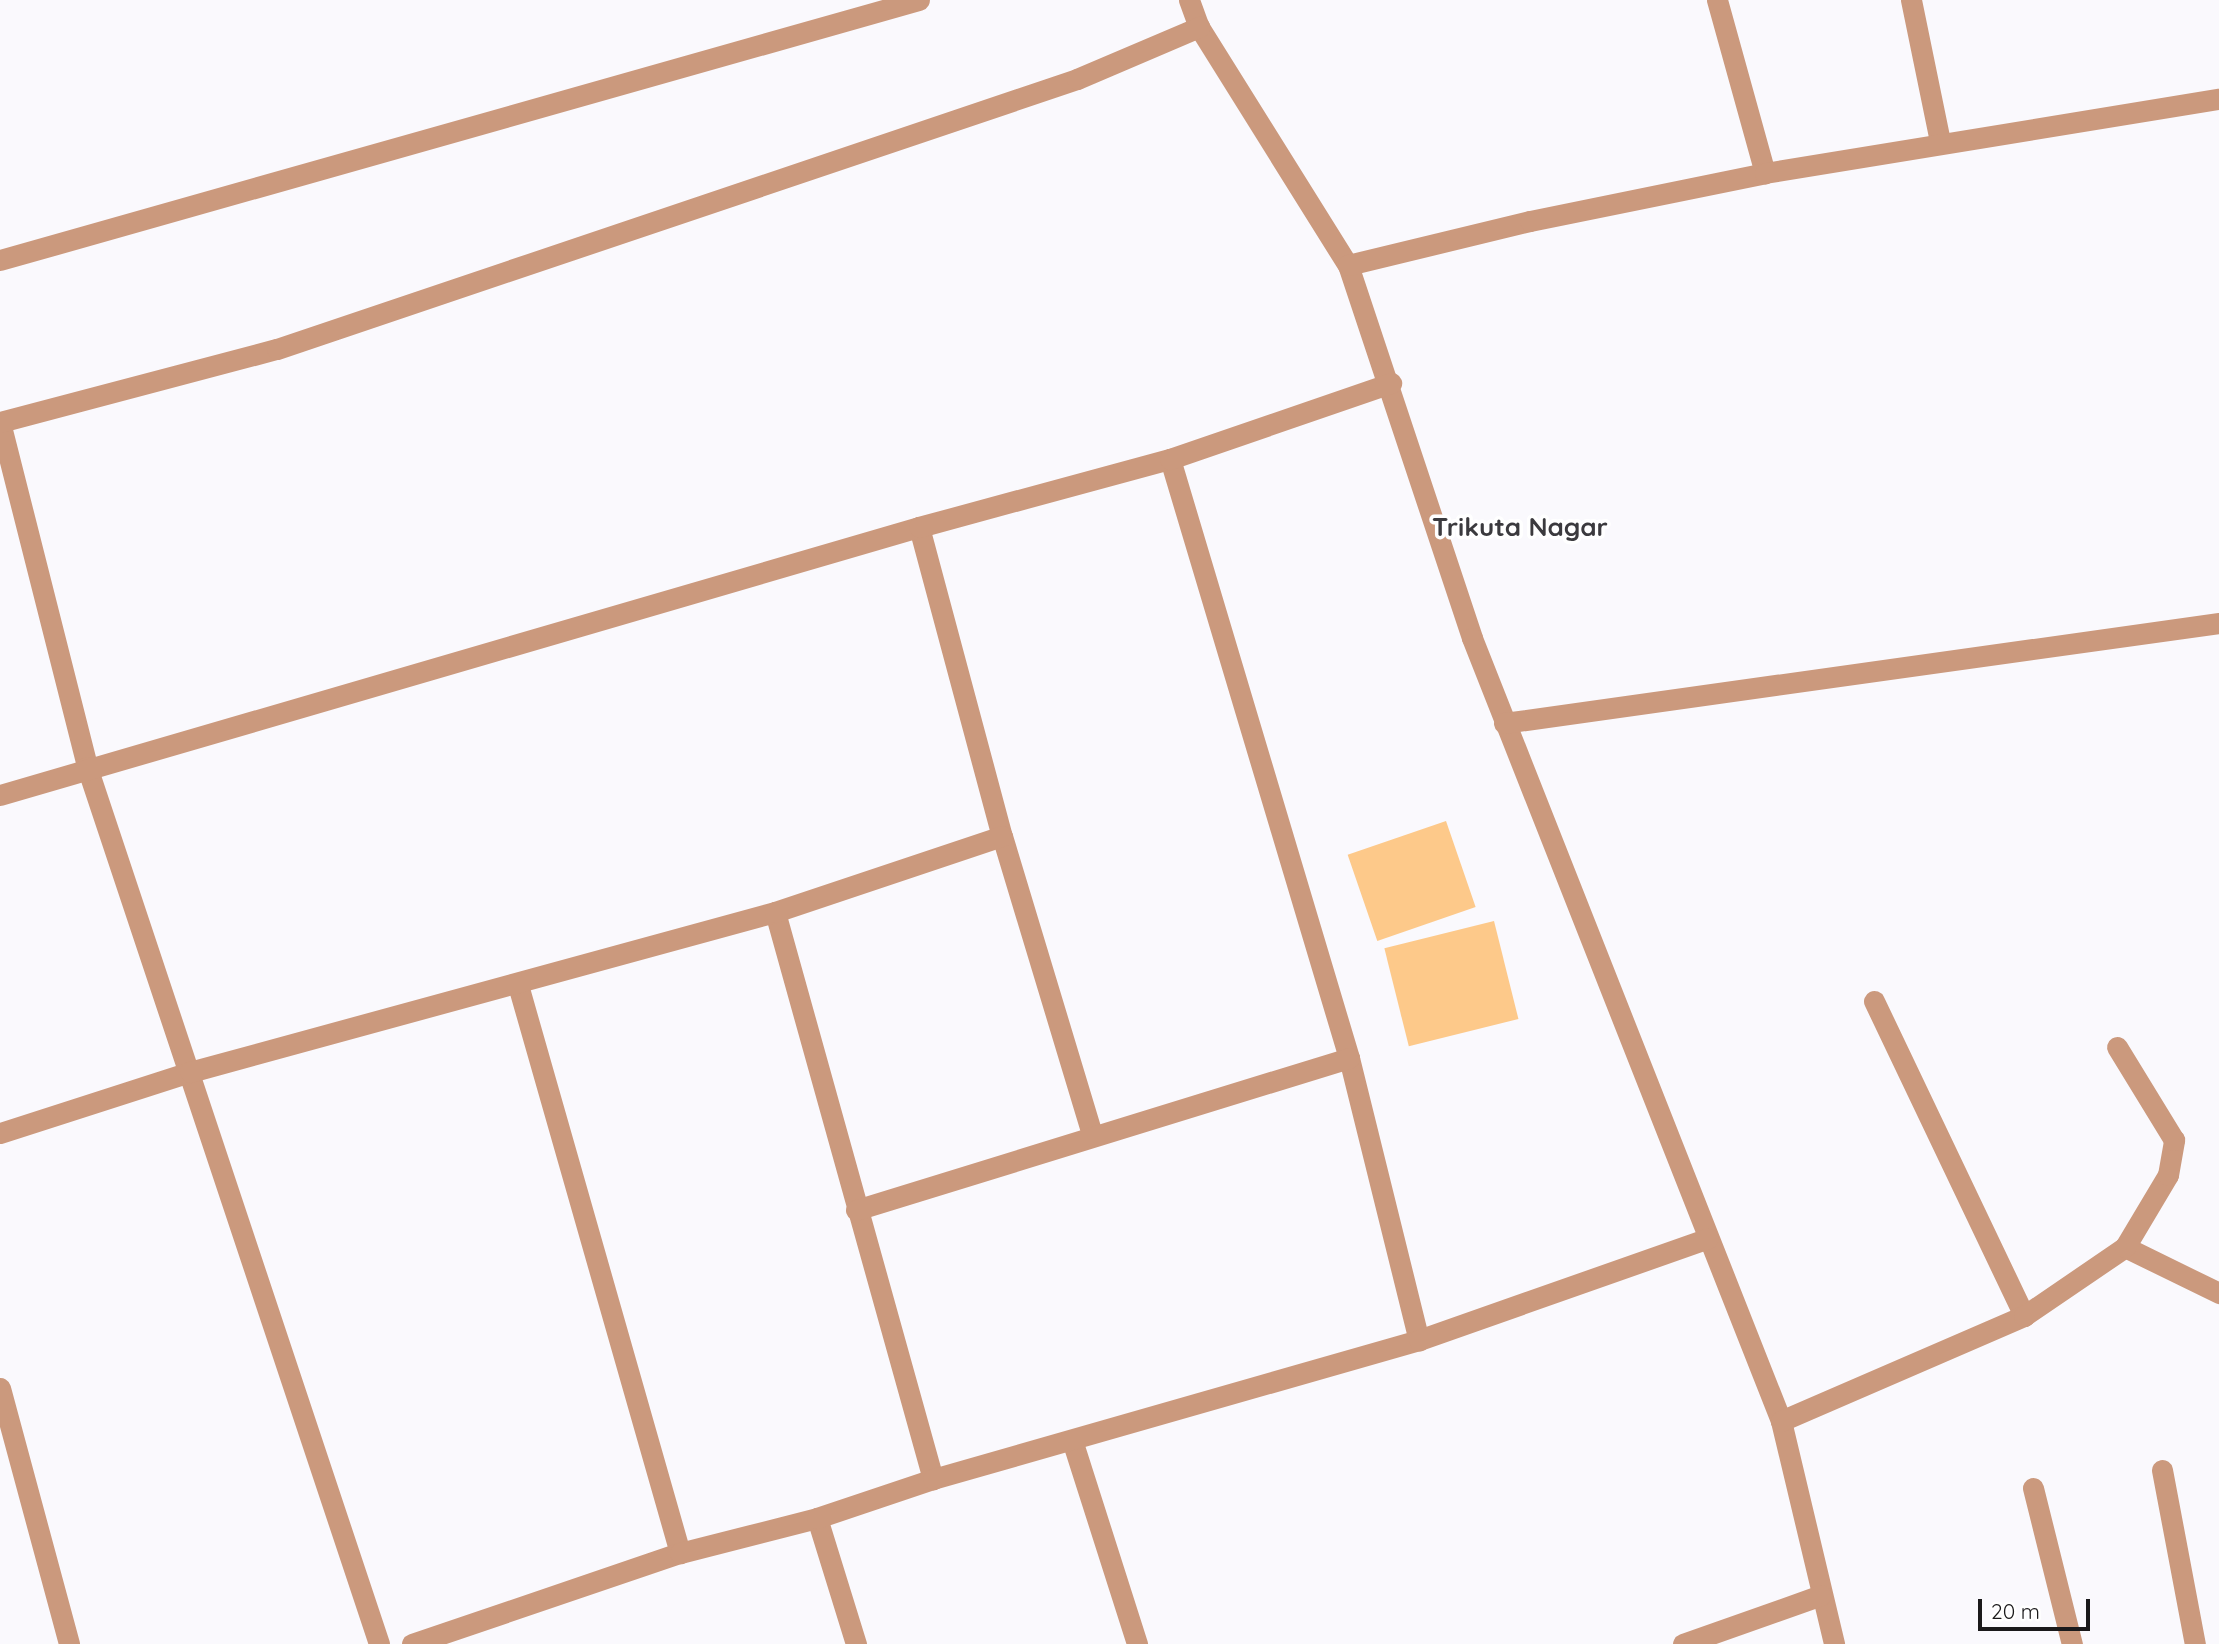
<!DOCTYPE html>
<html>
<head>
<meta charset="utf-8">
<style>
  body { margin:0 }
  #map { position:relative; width:2219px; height:1644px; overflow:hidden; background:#faf9fd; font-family:Quicksand,sans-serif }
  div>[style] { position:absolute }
  .building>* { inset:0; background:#fdc98a; transform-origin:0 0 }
  .minor>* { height:21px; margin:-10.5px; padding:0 10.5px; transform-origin:10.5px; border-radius:10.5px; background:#cb997d }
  span { translate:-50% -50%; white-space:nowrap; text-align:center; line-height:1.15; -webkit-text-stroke:7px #fff; paint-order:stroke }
  .district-label { font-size:26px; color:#3b3a3e; font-weight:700 }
  .scale { position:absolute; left:1978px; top:1599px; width:112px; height:32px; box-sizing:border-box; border:4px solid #1a191b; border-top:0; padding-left:9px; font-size:21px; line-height:24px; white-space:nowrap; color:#1a191b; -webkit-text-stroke:5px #fff; paint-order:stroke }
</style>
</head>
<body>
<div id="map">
  <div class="building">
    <div style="left:1446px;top:821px;width:91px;height:104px;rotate:71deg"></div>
    <div style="left:1494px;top:921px;width:101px;height:113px;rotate:76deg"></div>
  </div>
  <div class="minor">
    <div style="left:1189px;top:0;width:29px;rotate:70deg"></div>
    <div style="left:1199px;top:27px;width:281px;rotate:58deg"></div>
    <div style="left:1348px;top:265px;width:393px;rotate:71.6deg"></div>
    <div style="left:1472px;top:638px;width:842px;rotate:68.46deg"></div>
    <div style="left:1781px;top:1421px;width:229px;rotate:76.6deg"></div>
    <div style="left:1717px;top:0;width:180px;rotate:74.5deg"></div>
    <div style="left:1911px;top:0;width:144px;rotate:78.4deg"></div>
    <div style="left:0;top:260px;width:955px;rotate:-15.8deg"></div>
    <div style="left:1348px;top:265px;width:187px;rotate:-13.6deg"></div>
    <div style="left:1530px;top:221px;width:240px;rotate:-11.5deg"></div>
    <div style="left:1765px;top:173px;width:460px;rotate:-9.3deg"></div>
    <div style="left:0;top:422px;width:356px;rotate:75.8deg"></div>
    <div style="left:87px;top:767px;width:924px;rotate:71.58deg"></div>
    <div style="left:0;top:422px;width:286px;rotate:-14.8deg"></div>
    <div style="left:277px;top:349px;width:844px;rotate:-18.65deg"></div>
    <div style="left:1077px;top:79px;width:133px;rotate:-23.1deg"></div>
    <div style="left:1170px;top:459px;width:625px;rotate:73.36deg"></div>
    <div style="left:1349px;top:1058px;width:291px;rotate:76.1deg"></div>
    <div style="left:919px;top:527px;width:320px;rotate:75deg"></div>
    <div style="left:1002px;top:836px;width:312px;rotate:73.2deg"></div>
    <div style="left:1504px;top:723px;width:722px;rotate:-7.96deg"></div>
    <div style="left:0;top:795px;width:957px;rotate:-16.26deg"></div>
    <div style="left:919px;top:527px;width:260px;rotate:-15.2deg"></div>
    <div style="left:1170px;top:459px;width:234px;rotate:-19deg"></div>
    <div style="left:775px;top:912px;width:589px;rotate:74.43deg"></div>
    <div style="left:518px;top:985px;width:591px;rotate:74.08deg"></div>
    <div style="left:1874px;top:1001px;width:349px;rotate:64.5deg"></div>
    <div style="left:0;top:1133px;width:200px;rotate:-17.8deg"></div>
    <div style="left:190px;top:1072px;width:606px;rotate:-15.3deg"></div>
    <div style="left:775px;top:912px;width:239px;rotate:-18.5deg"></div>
    <div style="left:856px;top:1210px;width:516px;rotate:-17.14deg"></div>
    <div style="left:2125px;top:1247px;width:105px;rotate:26.1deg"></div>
    <div style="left:0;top:1388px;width:265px;rotate:74.9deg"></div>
    <div style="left:1781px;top:1421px;width:265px;rotate:-23.4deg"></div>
    <div style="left:2024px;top:1316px;width:122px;rotate:-34.3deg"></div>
    <div style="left:2125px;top:1247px;width:84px;rotate:-59.2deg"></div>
    <div style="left:2168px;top:1175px;width:36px;rotate:-80deg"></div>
    <div style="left:2174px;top:1140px;width:109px;rotate:-121.5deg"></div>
    <div style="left:1072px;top:1440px;width:214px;rotate:72.3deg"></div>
    <div style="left:2162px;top:1470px;width:177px;rotate:79.3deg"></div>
    <div style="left:2033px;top:1488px;width:161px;rotate:76deg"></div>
    <div style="left:817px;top:1518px;width:132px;rotate:72.8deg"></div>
    <div style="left:412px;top:1644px;width:283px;rotate:-18.8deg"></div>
    <div style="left:680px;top:1553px;width:141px;rotate:-14.3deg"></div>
    <div style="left:817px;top:1518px;width:122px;rotate:-18.6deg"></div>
    <div style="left:933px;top:1479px;width:505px;rotate:-15.96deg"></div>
    <div style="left:1419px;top:1340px;width:306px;rotate:-19.4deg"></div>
    <div style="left:1683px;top:1644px;width:146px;rotate:-19.5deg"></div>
  </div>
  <div class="district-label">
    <span style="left:1520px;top:527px">Trikuta Nagar</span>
  </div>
  <div class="scale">20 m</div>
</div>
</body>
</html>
